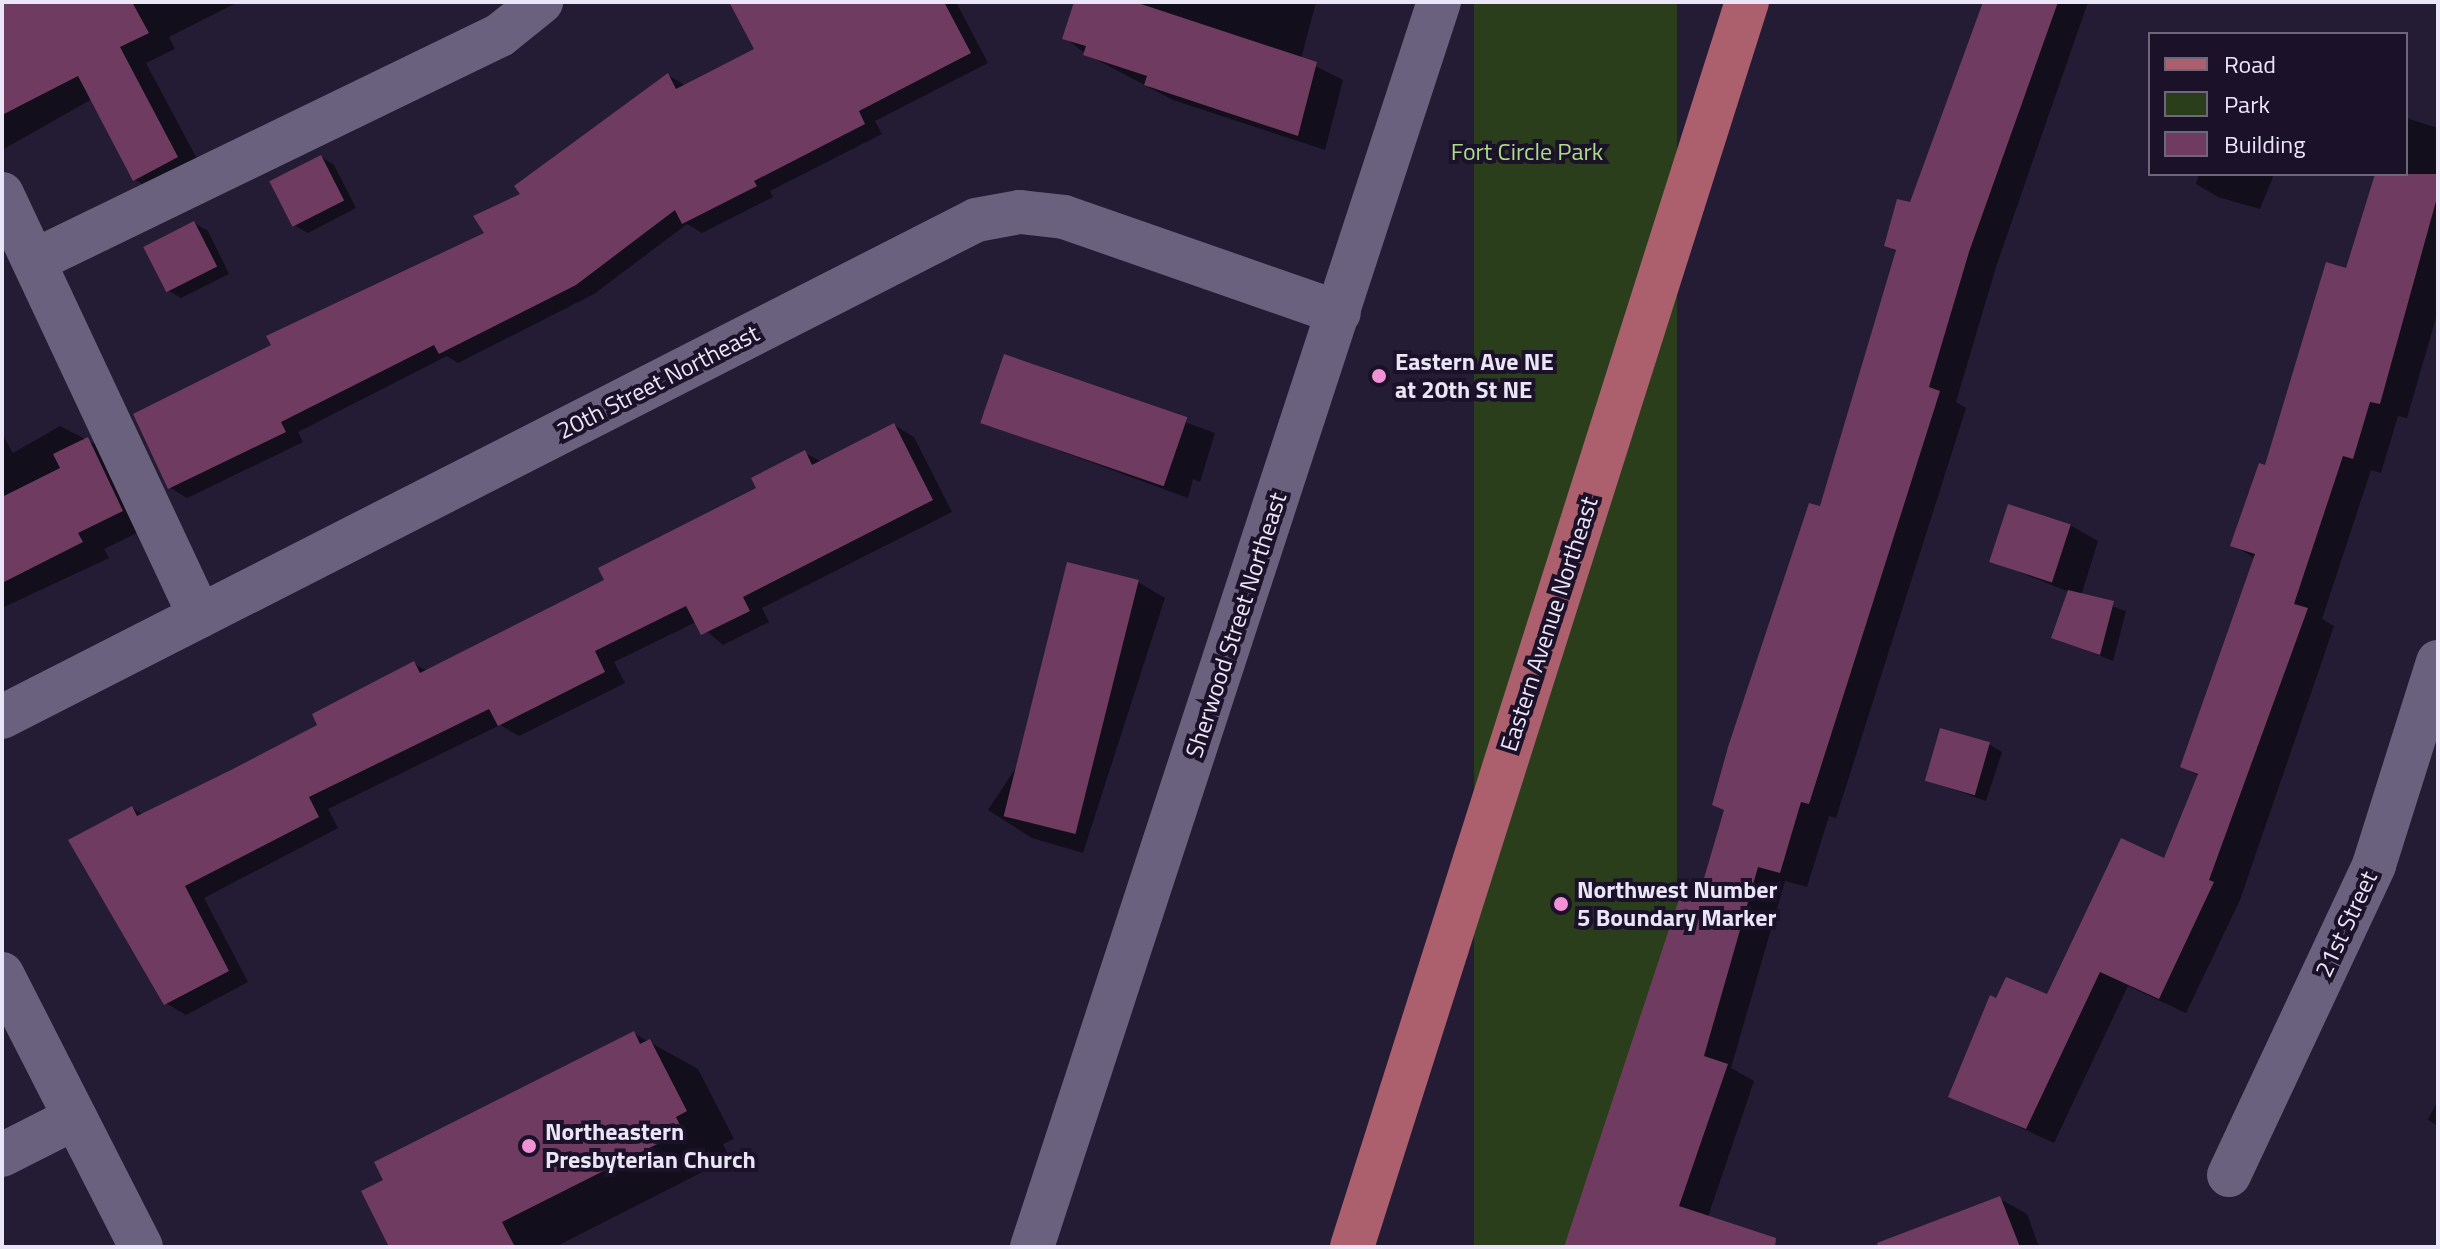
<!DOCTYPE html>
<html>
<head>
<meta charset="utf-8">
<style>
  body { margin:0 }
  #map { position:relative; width:2440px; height:1249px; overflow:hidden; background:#241b34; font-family:"Titillium Web",sans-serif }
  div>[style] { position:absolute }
  .green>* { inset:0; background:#2b3e1c; transform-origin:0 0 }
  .shadow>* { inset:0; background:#0007 }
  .building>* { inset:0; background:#703b60; transform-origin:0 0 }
  .minor>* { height:44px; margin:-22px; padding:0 22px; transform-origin:22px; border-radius:22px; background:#6a617e }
  .major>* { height:44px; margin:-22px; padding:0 22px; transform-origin:22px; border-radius:22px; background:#ac606e }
  .dots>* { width:22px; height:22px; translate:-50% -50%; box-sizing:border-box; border:4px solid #1b1229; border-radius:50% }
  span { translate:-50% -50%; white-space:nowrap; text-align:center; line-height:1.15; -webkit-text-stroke:8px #1b1229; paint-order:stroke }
  .park-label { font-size:24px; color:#abdc8a }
  .poi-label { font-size:24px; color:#ebe6f7; font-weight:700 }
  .left { translate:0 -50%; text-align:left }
  .street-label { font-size:24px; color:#ebe6f7 }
  .frame { position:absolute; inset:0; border:4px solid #ebe6f7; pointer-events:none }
  .legend { position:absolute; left:2148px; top:32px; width:260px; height:144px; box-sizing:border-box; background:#1b1229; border:2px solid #6e677b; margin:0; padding:10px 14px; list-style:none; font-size:24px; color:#ebe6f7 }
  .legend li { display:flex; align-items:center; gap:16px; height:40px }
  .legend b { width:40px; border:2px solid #6e677b }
</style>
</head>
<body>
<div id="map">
  <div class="green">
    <div style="left:1474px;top:2px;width:203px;height:1308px"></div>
  </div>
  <div class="shadow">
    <div style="clip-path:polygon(2px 2px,238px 2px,169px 37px,175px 49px,146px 63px,204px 172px,161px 195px,134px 179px,92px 99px,2px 150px)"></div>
    <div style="clip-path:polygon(818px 2px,956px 2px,988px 63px,875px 121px,882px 134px,770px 191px,773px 197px,702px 233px,687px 224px,594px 294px,458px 363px,447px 356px,298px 432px,303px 442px,187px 498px,169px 487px,486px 234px,523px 195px,668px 75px,686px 86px,756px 50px)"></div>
    <div style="clip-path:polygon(1076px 2px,1316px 2px,1301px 59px,1343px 80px,1325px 150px,1173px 100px,1086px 54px,1065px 38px)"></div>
    <div style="clip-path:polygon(1985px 2px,2088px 2px,1996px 267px,1956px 402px,1966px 408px,1836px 818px,1829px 816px,1807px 887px,1785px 881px,1731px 1068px,1754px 1081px,1708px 1217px,1730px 1247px,1571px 1247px,1701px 894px,1726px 811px,1714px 804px,1821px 509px,1897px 252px,1886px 245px,1911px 205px)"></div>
    <div style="clip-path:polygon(2406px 118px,2438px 128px,2438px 311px,2407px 418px,2398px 416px,2381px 473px,2371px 470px,2322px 619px,2334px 626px,2240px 900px,2186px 1013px,2128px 986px,2054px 1143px,1951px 1096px,1998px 1000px,2048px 996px,2165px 861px,2199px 776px,2182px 766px,2256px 559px,2233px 545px,2347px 271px,2376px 174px,2406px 174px)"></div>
    <div style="clip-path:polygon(321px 157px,334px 165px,356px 208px,308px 233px,294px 225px,272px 182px)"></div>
    <div style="clip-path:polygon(2199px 174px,2274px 174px,2260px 209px,2218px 197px,2196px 184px)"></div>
    <div style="clip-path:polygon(194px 223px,208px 231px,229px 274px,181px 298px,167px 290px)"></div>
    <div style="clip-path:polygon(1006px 357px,1215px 433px,1200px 482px,1193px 479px,1188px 498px,984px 423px)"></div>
    <div style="clip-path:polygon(894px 425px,914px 437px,952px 512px,762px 608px,769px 622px,723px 645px,696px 622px,614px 662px,625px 683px,519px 736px,500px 725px,328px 809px,338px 828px,204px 898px,248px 982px,186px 1015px,166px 1003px,132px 808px,144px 815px,320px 726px,414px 664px,428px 671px,607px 581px,759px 489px,805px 453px,822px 462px)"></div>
    <div style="clip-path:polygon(60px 426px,116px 455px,149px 527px,104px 549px,109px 558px,2px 608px,2px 434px,13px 453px)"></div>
    <div style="clip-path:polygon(2070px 525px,2098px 541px,2081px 596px,2126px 611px,2113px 661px,2054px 637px,2069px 592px,1992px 561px)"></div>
    <div style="clip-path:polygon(1138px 582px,1165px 598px,1083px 853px,1032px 838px,988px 810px)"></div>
    <div style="clip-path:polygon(1989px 744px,2002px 752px,1986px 801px,1927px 780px)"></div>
    <div style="clip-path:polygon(633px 1033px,698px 1069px,734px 1139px,723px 1144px,730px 1158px,555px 1247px,391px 1247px)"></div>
    <div style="clip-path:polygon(2438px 1099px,2438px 1126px,2428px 1120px)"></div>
    <div style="clip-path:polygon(2000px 1199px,2027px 1214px,2039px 1247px,1916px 1247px)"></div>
  </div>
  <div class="building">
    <div style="clip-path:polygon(2px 2px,132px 2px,149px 33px,120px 47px,178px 157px,133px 181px,78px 76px,2px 115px)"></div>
    <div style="clip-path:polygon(729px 2px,944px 2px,971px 53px,859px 111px,865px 124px,754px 181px,757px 186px,682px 224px,675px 210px,576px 285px,439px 354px,434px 345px,281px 422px,286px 432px,168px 489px,133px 414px,271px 345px,266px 336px,484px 233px,473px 216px,520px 194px,514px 186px,668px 73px,676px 89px,754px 49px)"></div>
    <div style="clip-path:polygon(1074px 2px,1135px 2px,1317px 62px,1298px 136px,1144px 85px,1147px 76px,1083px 55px,1086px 46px,1062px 39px)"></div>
    <div style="clip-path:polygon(1983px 2px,2058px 2px,1969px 252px,1929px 387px,1940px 391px,1809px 804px,1801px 802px,1780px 873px,1758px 867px,1704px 1056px,1728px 1064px,1679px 1206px,1776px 1238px,1775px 1247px,1564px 1247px,1683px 887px,1700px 892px,1724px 810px,1712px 805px,1728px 747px,1809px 503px,1820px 506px,1896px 250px,1884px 246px,1897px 199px,1910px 202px)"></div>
    <div style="left:321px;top:155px;width:51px;height:58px;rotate:63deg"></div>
    <div style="clip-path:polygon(2375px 174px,2438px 174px,2438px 194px,2380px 404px,2370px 402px,2353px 459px,2343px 456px,2294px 604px,2308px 608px,2209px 880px,2214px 882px,2159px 999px,2100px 972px,2026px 1129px,1948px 1097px,1990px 995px,1996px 998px,2006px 977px,2047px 994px,2121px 838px,2164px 858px,2198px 774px,2180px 767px,2255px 554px,2230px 546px,2259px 463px,2265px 465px,2326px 262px,2346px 268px)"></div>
    <div style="left:194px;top:221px;width:51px;height:57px;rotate:63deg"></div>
    <div style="left:1004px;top:354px;width:194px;height:73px;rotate:19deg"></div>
    <div style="clip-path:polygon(894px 423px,933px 500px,743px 597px,750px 611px,701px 635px,686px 606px,595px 651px,605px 672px,498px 726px,489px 709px,309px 797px,319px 817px,185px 886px,229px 971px,164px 1005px,68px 840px,132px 806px,137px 816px,233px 769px,317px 725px,312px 714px,414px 661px,420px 673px,604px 580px,598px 568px,756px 488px,751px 478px,805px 450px,812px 465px)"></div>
    <div style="clip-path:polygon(88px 437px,123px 511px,78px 533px,83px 542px,2px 583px,2px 497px,60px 468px,53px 454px)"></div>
    <div style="left:2008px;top:504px;width:66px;height:61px;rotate:18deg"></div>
    <div style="left:1067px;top:562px;width:74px;height:262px;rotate:14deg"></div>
    <div style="clip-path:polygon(2068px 590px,2114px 601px,2100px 655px,2051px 638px)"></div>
    <div style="left:1940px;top:728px;width:52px;height:55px;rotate:16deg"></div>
    <div style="clip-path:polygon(634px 1031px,640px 1044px,650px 1039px,687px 1111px,676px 1117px,683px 1131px,502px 1222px,515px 1247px,389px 1247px,361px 1191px,383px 1180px,374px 1162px)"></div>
    <div style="clip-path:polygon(2000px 1196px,2020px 1247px,1878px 1247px,1877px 1243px)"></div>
  </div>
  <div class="minor">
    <div style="left:2px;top:194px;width:466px;rotate:64.9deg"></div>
    <div style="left:36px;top:260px;width:516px;rotate:-25.87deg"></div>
    <div style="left:500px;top:35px;width:53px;rotate:-38.8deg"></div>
    <div style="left:2px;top:717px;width:1093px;rotate:-27.03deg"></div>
    <div style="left:976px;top:220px;width:45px;rotate:-10.3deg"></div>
    <div style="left:1020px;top:212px;width:44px;rotate:6.5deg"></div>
    <div style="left:1064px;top:217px;width:291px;rotate:19.2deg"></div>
    <div style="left:2px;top:974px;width:306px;rotate:63deg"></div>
    <div style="left:2px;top:1155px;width:82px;rotate:-26.9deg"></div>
    <div style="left:2229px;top:1175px;width:342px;rotate:-64.9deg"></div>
    <div style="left:2374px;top:865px;width:213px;rotate:-72.5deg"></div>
    <div style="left:1032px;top:1247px;width:1310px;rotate:-71.9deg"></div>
  </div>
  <div class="major">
    <div style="left:1352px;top:1247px;width:1306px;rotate:-72.4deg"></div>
  </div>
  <div class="dots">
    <div style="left:1379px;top:376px;background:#f391d5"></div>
    <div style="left:1561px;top:904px;background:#f391d5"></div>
    <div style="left:529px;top:1146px;background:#f391d5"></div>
  </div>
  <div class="park-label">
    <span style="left:1527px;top:152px">Fort Circle Park</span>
  </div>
  <div class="poi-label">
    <span class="left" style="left:1395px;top:376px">Eastern Ave NE<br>at 20th St NE</span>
    <span class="left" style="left:1577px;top:904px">Northwest Number<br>5 Boundary Marker</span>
    <span class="left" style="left:545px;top:1146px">Northeastern<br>Presbyterian Church</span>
  </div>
  <div class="street-label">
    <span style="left:658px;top:382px;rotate:-27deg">20th Street Northeast</span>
    <span style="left:1549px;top:624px;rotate:-72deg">Eastern Avenue Northeast</span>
    <span style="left:1236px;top:625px;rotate:-72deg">Sherwood Street Northeast</span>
    <span style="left:2346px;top:924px;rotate:-65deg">21st Street</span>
  </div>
  <div class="frame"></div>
  <ul class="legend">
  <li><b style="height:10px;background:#ac606e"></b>Road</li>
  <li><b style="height:22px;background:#2b3e1c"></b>Park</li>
  <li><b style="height:22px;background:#703b60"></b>Building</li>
  </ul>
</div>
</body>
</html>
